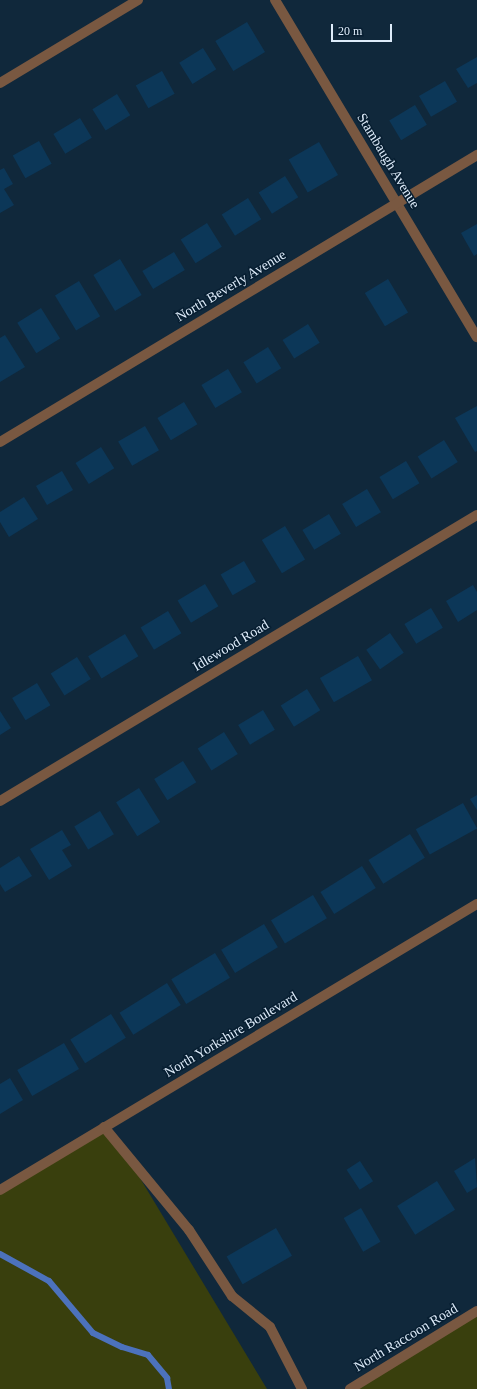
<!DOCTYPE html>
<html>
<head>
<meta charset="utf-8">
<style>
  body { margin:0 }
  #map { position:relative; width:477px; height:1389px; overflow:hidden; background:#10283b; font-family:"Times New Roman",serif }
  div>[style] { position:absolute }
  .green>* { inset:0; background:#393f0d }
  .stream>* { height:6px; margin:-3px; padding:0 3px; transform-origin:3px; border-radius:3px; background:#4c72bc }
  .building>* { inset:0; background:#0c3758; transform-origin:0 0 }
  .minor>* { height:10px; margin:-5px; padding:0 5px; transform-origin:5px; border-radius:5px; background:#795841 }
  span { translate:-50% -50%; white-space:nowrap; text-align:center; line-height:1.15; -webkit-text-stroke:3px #071e31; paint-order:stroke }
  .street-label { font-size:14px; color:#deecfa }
  .scale { position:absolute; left:331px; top:24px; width:61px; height:18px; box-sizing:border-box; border:2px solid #deecfa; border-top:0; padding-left:5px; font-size:12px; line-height:14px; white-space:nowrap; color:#deecfa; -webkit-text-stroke:3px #071e31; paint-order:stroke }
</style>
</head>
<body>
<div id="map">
  <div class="green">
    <div style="clip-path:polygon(108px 1125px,267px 1389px,0 1389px,0 1190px)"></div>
    <div style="clip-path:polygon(477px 1311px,477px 1389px,350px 1389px)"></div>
  </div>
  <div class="stream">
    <div style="left:0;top:1254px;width:56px;rotate:28.9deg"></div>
    <div style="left:49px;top:1281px;width:68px;rotate:49.8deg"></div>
    <div style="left:93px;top:1333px;width:32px;rotate:26deg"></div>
    <div style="left:122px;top:1347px;width:27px;rotate:17deg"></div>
    <div style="left:148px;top:1355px;width:30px;rotate:50deg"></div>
    <div style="left:167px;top:1378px;width:11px;rotate:80deg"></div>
  </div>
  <div class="building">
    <div style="left:247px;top:22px;width:35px;height:37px;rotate:59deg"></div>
    <div style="left:203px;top:48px;width:25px;height:28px;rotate:58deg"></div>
    <div style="clip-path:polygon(477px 57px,477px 83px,468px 88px,456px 69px)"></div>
    <div style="left:162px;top:71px;width:26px;height:30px;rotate:61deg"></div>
    <div style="left:445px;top:81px;width:24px;height:30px;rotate:60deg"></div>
    <div style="left:117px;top:94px;width:25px;height:29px;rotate:58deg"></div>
    <div style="left:415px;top:105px;width:23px;height:30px;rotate:59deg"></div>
    <div style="left:80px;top:118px;width:23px;height:31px;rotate:59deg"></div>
    <div style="left:39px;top:141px;width:26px;height:30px;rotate:61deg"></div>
    <div style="left:319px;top:142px;width:38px;height:35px;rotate:60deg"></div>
    <div style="clip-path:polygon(4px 168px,13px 184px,4px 189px,14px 205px,0 213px,0 170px)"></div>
    <div style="left:285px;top:176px;width:25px;height:31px;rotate:58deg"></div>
    <div style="left:248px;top:198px;width:25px;height:31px;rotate:58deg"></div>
    <div style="left:207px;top:223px;width:28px;height:31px;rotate:58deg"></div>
    <div style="clip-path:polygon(477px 224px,477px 254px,474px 256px,461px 233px)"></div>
    <div style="left:174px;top:252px;width:21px;height:37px;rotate:59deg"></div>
    <div style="left:120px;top:259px;width:42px;height:31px;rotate:59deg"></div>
    <div style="left:388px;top:279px;width:39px;height:27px;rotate:59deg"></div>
    <div style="left:79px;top:281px;width:41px;height:28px;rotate:59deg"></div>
    <div style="left:41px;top:308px;width:36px;height:28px;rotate:58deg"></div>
    <div style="left:308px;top:324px;width:22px;height:30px;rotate:58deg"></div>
    <div style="clip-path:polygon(5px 335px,25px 367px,0 382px,0 338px)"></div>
    <div style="left:268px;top:347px;width:25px;height:29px;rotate:58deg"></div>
    <div style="left:228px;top:369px;width:27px;height:31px;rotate:59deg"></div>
    <div style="left:184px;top:402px;width:26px;height:31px;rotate:59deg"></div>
    <div style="clip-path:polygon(477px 406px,477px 451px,475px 452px,455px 418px)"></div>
    <div style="left:145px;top:426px;width:28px;height:31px;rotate:60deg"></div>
    <div style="left:444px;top:440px;width:26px;height:31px;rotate:58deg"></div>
    <div style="left:101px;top:447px;width:25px;height:30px;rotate:58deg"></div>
    <div style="left:406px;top:461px;width:26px;height:31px;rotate:59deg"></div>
    <div style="left:62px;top:471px;width:22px;height:30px;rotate:60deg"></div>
    <div style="left:367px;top:489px;width:27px;height:29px;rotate:59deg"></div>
    <div style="clip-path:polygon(24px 497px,38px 519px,9px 537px,0 522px,0 512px)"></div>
    <div style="left:329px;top:514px;width:23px;height:31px;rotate:59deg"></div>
    <div style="left:285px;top:526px;width:39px;height:27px;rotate:59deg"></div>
    <div style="left:244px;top:561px;width:24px;height:27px;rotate:60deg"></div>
    <div style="left:205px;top:584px;width:26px;height:32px;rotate:59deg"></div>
    <div style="clip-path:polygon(473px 585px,477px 592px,477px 610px,458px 622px,446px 601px)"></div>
    <div style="left:431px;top:608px;width:23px;height:31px;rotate:59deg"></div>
    <div style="left:168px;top:611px;width:26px;height:32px;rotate:59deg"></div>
    <div style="left:390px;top:633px;width:24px;height:29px;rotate:55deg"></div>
    <div style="left:125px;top:634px;width:26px;height:43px;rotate:59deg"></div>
    <div style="left:358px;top:656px;width:28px;height:44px;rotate:60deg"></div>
    <div style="left:77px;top:657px;width:26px;height:31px;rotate:58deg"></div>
    <div style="left:37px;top:683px;width:26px;height:29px;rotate:59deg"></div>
    <div style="left:307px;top:689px;width:25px;height:31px;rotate:58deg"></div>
    <div style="left:263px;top:710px;width:23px;height:29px;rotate:59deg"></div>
    <div style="clip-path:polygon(0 711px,11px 728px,0 735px)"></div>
    <div style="left:224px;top:732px;width:26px;height:31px;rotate:58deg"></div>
    <div style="left:183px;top:761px;width:25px;height:34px;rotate:58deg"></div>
    <div style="left:139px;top:788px;width:40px;height:27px;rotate:58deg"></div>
    <div style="clip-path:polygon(477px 795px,477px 810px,470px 799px)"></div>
    <div style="left:463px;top:803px;width:29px;height:54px;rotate:61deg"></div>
    <div style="left:100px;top:811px;width:27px;height:30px;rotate:59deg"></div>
    <div style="clip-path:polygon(62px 830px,71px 845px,62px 850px,72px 866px,49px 880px,30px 849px)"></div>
    <div style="left:410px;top:834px;width:28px;height:49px;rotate:58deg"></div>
    <div style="clip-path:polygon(19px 856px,32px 876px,5px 892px,0 884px,0 868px)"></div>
    <div style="left:362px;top:866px;width:26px;height:49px;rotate:58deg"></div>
    <div style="left:313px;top:895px;width:27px;height:49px;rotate:59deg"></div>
    <div style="left:264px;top:924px;width:27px;height:50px;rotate:59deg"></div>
    <div style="left:215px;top:953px;width:29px;height:51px;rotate:59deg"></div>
    <div style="left:167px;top:983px;width:26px;height:56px;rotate:58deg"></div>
    <div style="left:111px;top:1014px;width:28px;height:48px;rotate:58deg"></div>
    <div style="left:64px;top:1043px;width:30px;height:54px;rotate:60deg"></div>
    <div style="clip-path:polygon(10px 1078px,23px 1100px,0 1114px,0 1084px)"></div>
    <div style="clip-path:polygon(475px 1158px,477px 1187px,467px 1193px,454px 1171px)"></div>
    <div style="left:360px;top:1161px;width:24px;height:16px;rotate:57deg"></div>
    <div style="left:437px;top:1181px;width:34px;height:47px;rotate:58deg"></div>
    <div style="left:361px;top:1208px;width:39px;height:20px;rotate:60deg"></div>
    <div style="left:276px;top:1228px;width:32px;height:57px;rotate:60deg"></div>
  </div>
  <div class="minor">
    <div style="left:275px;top:0;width:393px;rotate:59.1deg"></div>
    <div style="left:0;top:83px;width:161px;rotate:-31deg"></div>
    <div style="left:0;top:442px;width:557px;rotate:-31.03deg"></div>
    <div style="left:0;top:801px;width:556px;rotate:-30.95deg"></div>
    <div style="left:104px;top:1127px;width:134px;rotate:50.5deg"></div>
    <div style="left:189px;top:1230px;width:79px;rotate:56.9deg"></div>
    <div style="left:232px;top:1296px;width:49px;rotate:39.2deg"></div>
    <div style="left:270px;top:1327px;width:70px;rotate:62.7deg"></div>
    <div style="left:0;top:1190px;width:556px;rotate:-30.95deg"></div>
    <div style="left:350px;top:1389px;width:149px;rotate:-31.6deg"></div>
  </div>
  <div class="street-label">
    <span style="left:388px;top:161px;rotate:59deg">Stambaugh Avenue</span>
    <span style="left:231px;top:286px;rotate:-31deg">North Beverly Avenue</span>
    <span style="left:231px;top:646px;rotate:-31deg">Idlewood Road</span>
    <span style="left:231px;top:1035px;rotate:-31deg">North Yorkshire Boulevard</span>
    <span style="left:406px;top:1338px;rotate:-31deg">North Raccoon Road</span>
  </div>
  <div class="scale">20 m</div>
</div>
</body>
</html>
